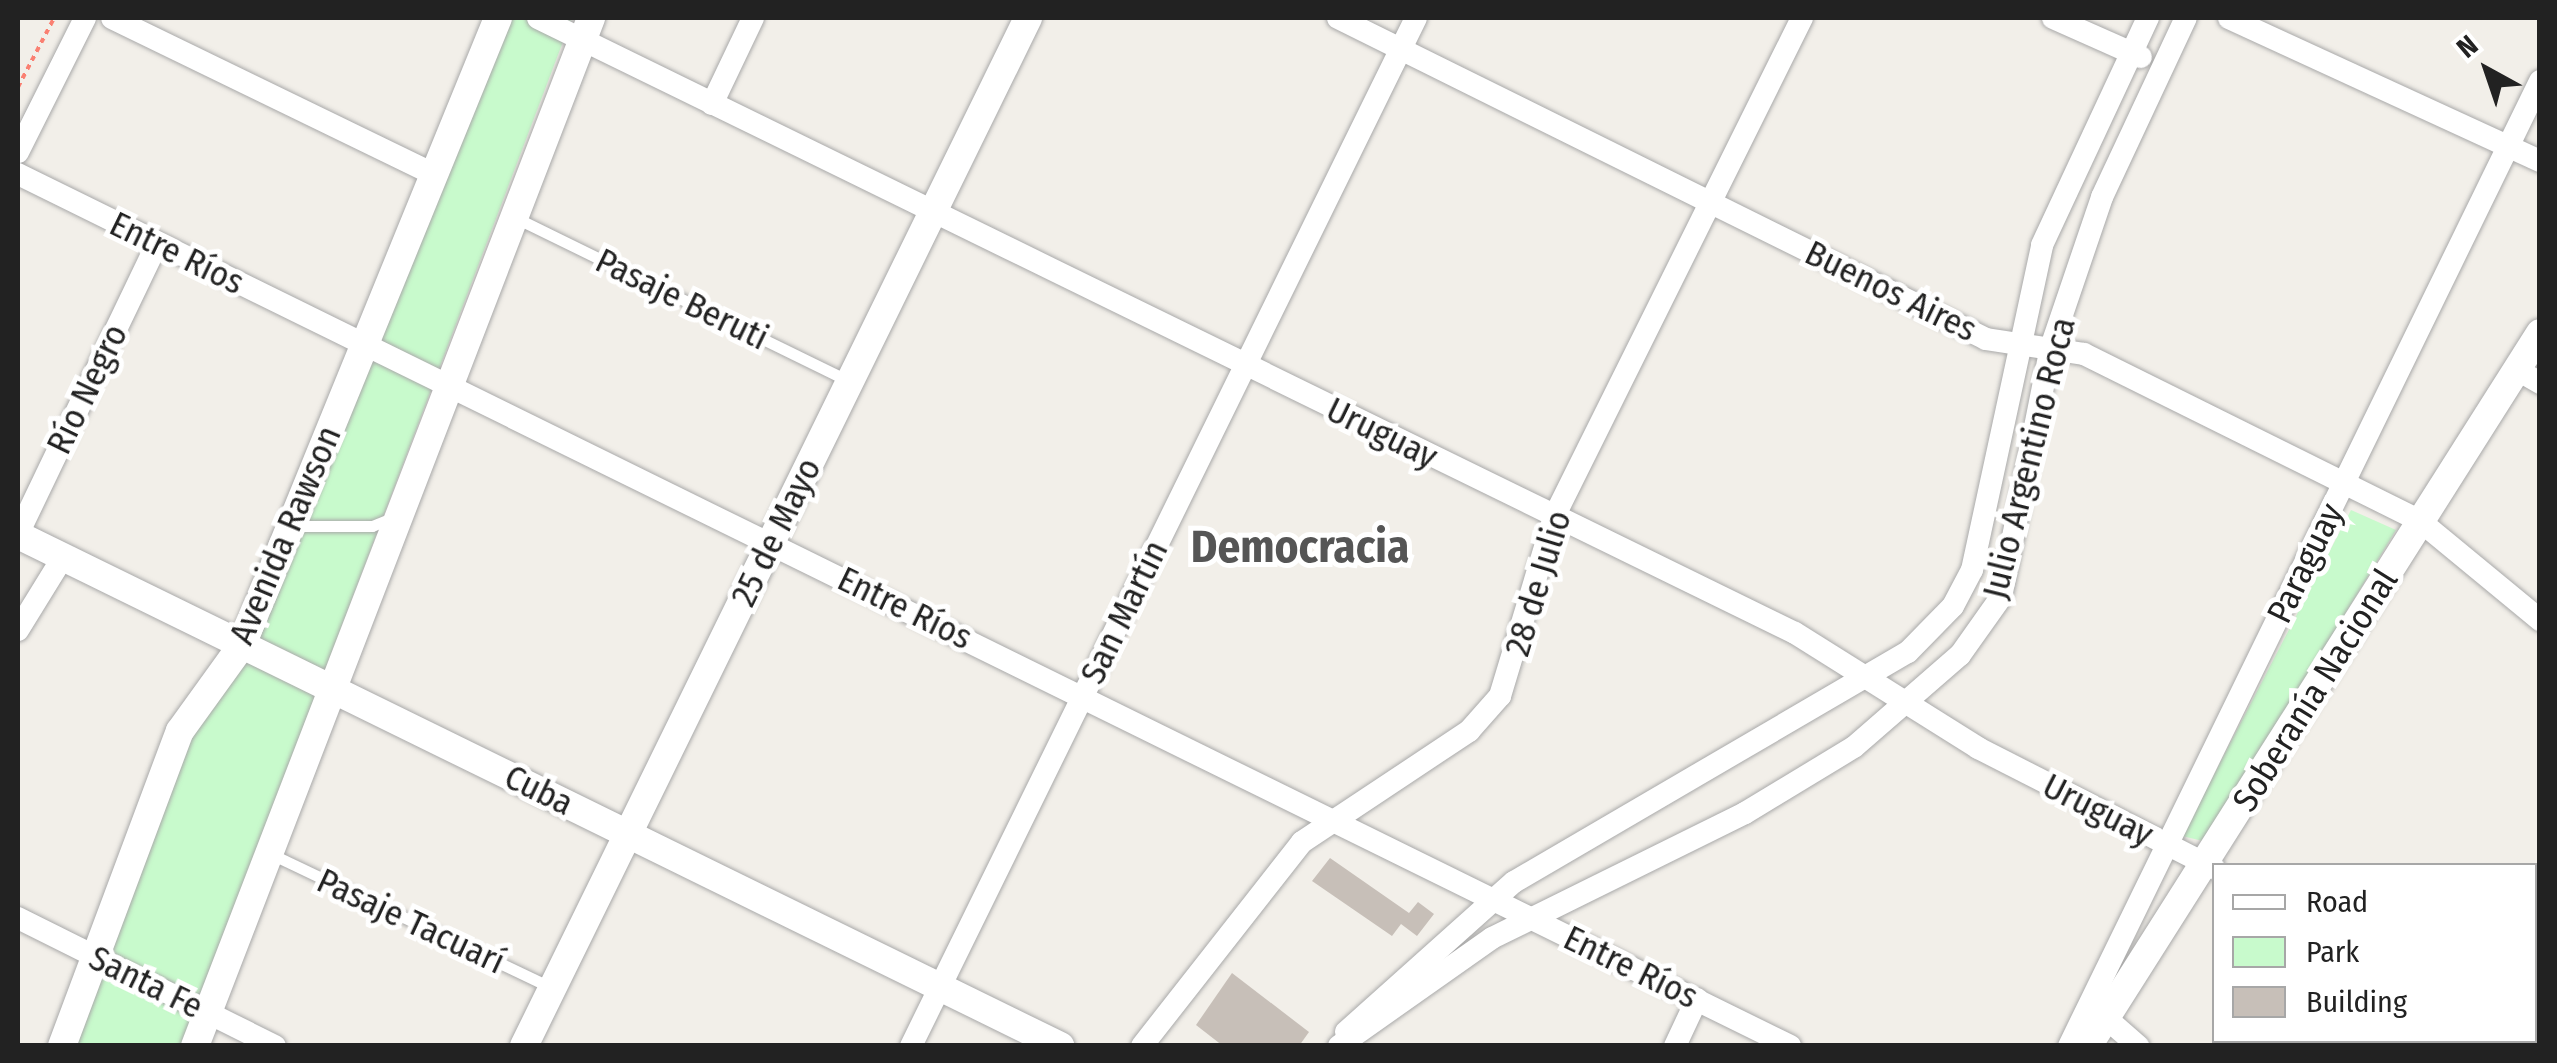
<!DOCTYPE html>
<html>
<head>
<meta charset="utf-8">
<style>
  body { margin:0 }
  #map { position:relative; width:2557px; height:1063px; overflow:hidden; background:#f2efe9; font-family:"Fira Sans Condensed",sans-serif }
  div>[style] { position:absolute }
  .park>* { inset:0; background:#c8facc }
  .building>* { inset:0; background:#c7bfb8 }
  .path>* { height:4px; margin-top:-2px; transform-origin:0; background:repeating-linear-gradient(90deg,#fa8072 0 5px,transparent 0 10px) }
  .roads { filter:drop-shadow(0 0 2px #a9a9a9) drop-shadow(0 0 2px #a9a9a9) }
  .service>* { height:11px; margin:-5.5px; padding:0 5.5px; transform-origin:5.5px; border-radius:5.5px; background:#fff }
  .minor>* { height:22px; margin:-11px; padding:0 11px; transform-origin:11px; border-radius:11px; background:#fff }
  .tertiary>* { height:28px; margin:-14px; padding:0 14px; transform-origin:14px; border-radius:14px; background:#fff }
  span { translate:-50% -50%; white-space:nowrap; text-align:center; line-height:1.15; -webkit-text-stroke:10px #fff; paint-order:stroke }
  .street-label { font-size:35px; color:#222 }
  .district-label { font-size:45px; color:#555; font-weight:700 }
  .frame { position:absolute; inset:0; border:20px solid #222; pointer-events:none }
  .legend { position:absolute; left:2212px; top:863px; width:325px; height:180px; box-sizing:border-box; background:#fff; border:2px solid #a7a7a7; margin:0; padding:12px 18px; list-style:none; font-size:30px; color:#222 }
  .legend li { display:flex; align-items:center; gap:20px; height:50px }
  .legend b { width:50px; border:2px solid #a7a7a7 }
  .north { position:absolute; left:2437px; top:20px; width:100px; height:100px; -webkit-text-stroke:8px #fff; paint-order:stroke; rotate:320deg; font-size:28px; font-weight:700; line-height:40px; text-align:center; color:#222 }
  .north::after { content:''; display:block; margin:auto; width:35px; height:45px; background:#222; clip-path:polygon(50% 0,100% 100%,50% 72%,0 100%) }
</style>
</head>
<body>
<div id="map">
  <div class="park">
    <div style="clip-path:polygon(507px 18px,572px 18px,183px 1045px,74px 1046px,194px 727px)"></div>
    <div style="clip-path:polygon(2351px 510px,2396px 530px,2207px 842px,2182px 836px)"></div>
  </div>
  <div class="building">
    <div style="clip-path:polygon(1330px 858px,1409px 913px,1418px 902px,1434px 914px,1417px 936px,1401px 924px,1392px 936px,1312px 881px)"></div>
    <div style="clip-path:polygon(1232px 973px,1309px 1032px,1299px 1046px,1223px 1046px,1196px 1025px)"></div>
  </div>
  <div class="path">
    <div style="left:18px;top:87px;width:78px;rotate:-62.4deg"></div>
  </div>
  <div class="roads">
    <div class="service">
      <div style="left:514px;top:217px;width:371px;rotate:26.1deg"></div>
      <div style="left:290px;top:526px;width:82px"></div>
      <div style="left:372px;top:526px;width:24px;rotate:-22deg"></div>
      <div style="left:269px;top:853px;width:314px;rotate:25.5deg"></div>
    </div>
    <div class="minor">
      <div style="left:112px;top:18px;width:360px;rotate:25.9deg"></div>
      <div style="left:538px;top:18px;width:1399px;rotate:26.07deg"></div>
      <div style="left:1795px;top:633px;width:216px;rotate:32.1deg"></div>
      <div style="left:1978px;top:748px;width:265px;rotate:27deg"></div>
      <div style="left:1338px;top:18px;width:723px;rotate:26.35deg"></div>
      <div style="left:1986px;top:339px;width:99px;rotate:8.7deg"></div>
      <div style="left:2084px;top:354px;width:375px;rotate:26.4deg"></div>
      <div style="left:2420px;top:521px;width:156px;rotate:39.5deg"></div>
      <div style="left:2053px;top:18px;width:96px;rotate:23.9deg"></div>
      <div style="left:2229px;top:18px;width:342px;rotate:24.7deg"></div>
      <div style="left:712px;top:104px;width:95px;rotate:-64.5deg"></div>
      <div style="left:18px;top:152px;width:150px;rotate:-63.4deg"></div>
      <div style="left:18px;top:174px;width:1975px;rotate:26.2deg"></div>
      <div style="left:2516px;top:369px;width:28px;rotate:30deg"></div>
      <div style="left:18px;top:534px;width:322px;rotate:-64.4deg"></div>
      <div style="left:18px;top:630px;width:86px;rotate:-58.3deg"></div>
      <div style="left:18px;top:918px;width:287px;rotate:26.5deg"></div>
      <div style="left:2534px;top:958px;width:12px;rotate:-59deg"></div>
      <div style="left:2534px;top:1004px;width:6px;rotate:18deg"></div>
      <div style="left:2106px;top:1018px;width:43px;rotate:41.2deg"></div>
      <div style="left:1346px;top:1032px;width:225px;rotate:-41.8deg"></div>
      <div style="left:1514px;top:882px;width:456px;rotate:-30.3deg"></div>
      <div style="left:1908px;top:652px;width:64px;rotate:-45.6deg"></div>
      <div style="left:1953px;top:606px;width:41px;rotate:-62.2deg"></div>
      <div style="left:1972px;top:570px;width:332px;rotate:-77.8deg"></div>
      <div style="left:2042px;top:245px;width:251px;rotate:-65deg"></div>
      <div style="left:911px;top:1046px;width:1145px;rotate:-63.84deg"></div>
      <div style="left:1142px;top:1046px;width:259px;rotate:-51.9deg"></div>
      <div style="left:1302px;top:842px;width:201px;rotate:-33.6deg"></div>
      <div style="left:1469px;top:731px;width:47px;rotate:-48.5deg"></div>
      <div style="left:1500px;top:696px;width:187px;rotate:-73.2deg"></div>
      <div style="left:1554px;top:517px;width:557px;rotate:-63.57deg"></div>
      <div style="left:1339px;top:1046px;width:187px;rotate:-35.2deg"></div>
      <div style="left:1492px;top:938px;width:282px;rotate:-26.3deg"></div>
      <div style="left:1745px;top:813px;width:127px;rotate:-31.2deg"></div>
      <div style="left:1854px;top:747px;width:140px;rotate:-41deg"></div>
      <div style="left:1960px;top:655px;width:71px;rotate:-54.7deg"></div>
      <div style="left:2001px;top:597px;width:255px;rotate:-78.7deg"></div>
      <div style="left:2051px;top:347px;width:158px;rotate:-71.2deg"></div>
      <div style="left:2102px;top:197px;width:198px;rotate:-64.9deg"></div>
      <div style="left:1675px;top:1046px;width:52px;rotate:-64.9deg"></div>
      <div style="left:2069px;top:1046px;width:1074px;rotate:-63.98deg"></div>
      <div style="left:2490px;top:1046px;width:7px;rotate:-63deg"></div>
    </div>
    <div class="tertiary">
      <div style="left:18px;top:535px;width:1161px;rotate:26.12deg"></div>
      <div style="left:62px;top:1046px;width:336px;rotate:-69.5deg"></div>
      <div style="left:180px;top:731px;width:106px;rotate:-54.2deg"></div>
      <div style="left:242px;top:645px;width:677px;rotate:-67.79deg"></div>
      <div style="left:195px;top:1046px;width:1102px;rotate:-68.93deg"></div>
      <div style="left:524px;top:1046px;width:1145px;rotate:-63.88deg"></div>
      <div style="left:2088px;top:1046px;width:844px;rotate:-57.63deg"></div>
    </div>
  </div>
  <div class="street-label">
    <span style="left:177px;top:253px;rotate:26deg">Entre Ríos</span>
    <span style="left:1891px;top:291px;rotate:26deg">Buenos Aires</span>
    <span style="left:682px;top:299px;rotate:26deg">Pasaje Beruti</span>
    <span style="left:87px;top:389px;rotate:-64deg">Río Negro</span>
    <span style="left:1382px;top:433px;rotate:26deg">Uruguay</span>
    <span style="left:2029px;top:458px;rotate:-76deg">Julio Argentino Roca</span>
    <span style="left:776px;top:532px;rotate:-64deg">25 de Mayo</span>
    <span style="left:285px;top:535px;rotate:-67deg">Avenida Rawson</span>
    <span style="left:2305px;top:563px;rotate:-64deg">Paraguay</span>
    <span style="left:1538px;top:583px;rotate:-73deg">28 de Julio</span>
    <span style="left:905px;top:608px;rotate:26deg">Entre Ríos</span>
    <span style="left:1124px;top:612px;rotate:-64deg">San Martín</span>
    <span style="left:2315px;top:690px;rotate:-58deg">Soberanía Nacional</span>
    <span style="left:539px;top:790px;rotate:26deg">Cuba</span>
    <span style="left:2098px;top:810px;rotate:27deg">Uruguay</span>
    <span style="left:411px;top:921px;rotate:25deg">Pasaje Tacuarí</span>
    <span style="left:1631px;top:967px;rotate:26deg">Entre Ríos</span>
    <span style="left:146px;top:982px;rotate:26deg">Santa Fe</span>
  </div>
  <div class="district-label">
    <span style="left:1300px;top:548px">Democracia</span>
  </div>
  <div class="frame"></div>
  <ul class="legend">
  <li><b style="height:12px;background:#fff"></b>Road</li>
  <li><b style="height:28px;background:#c8facc"></b>Park</li>
  <li><b style="height:28px;background:#c7bfb8"></b>Building</li>
  </ul>
  <div class="north">N</div>
</div>
</body>
</html>
